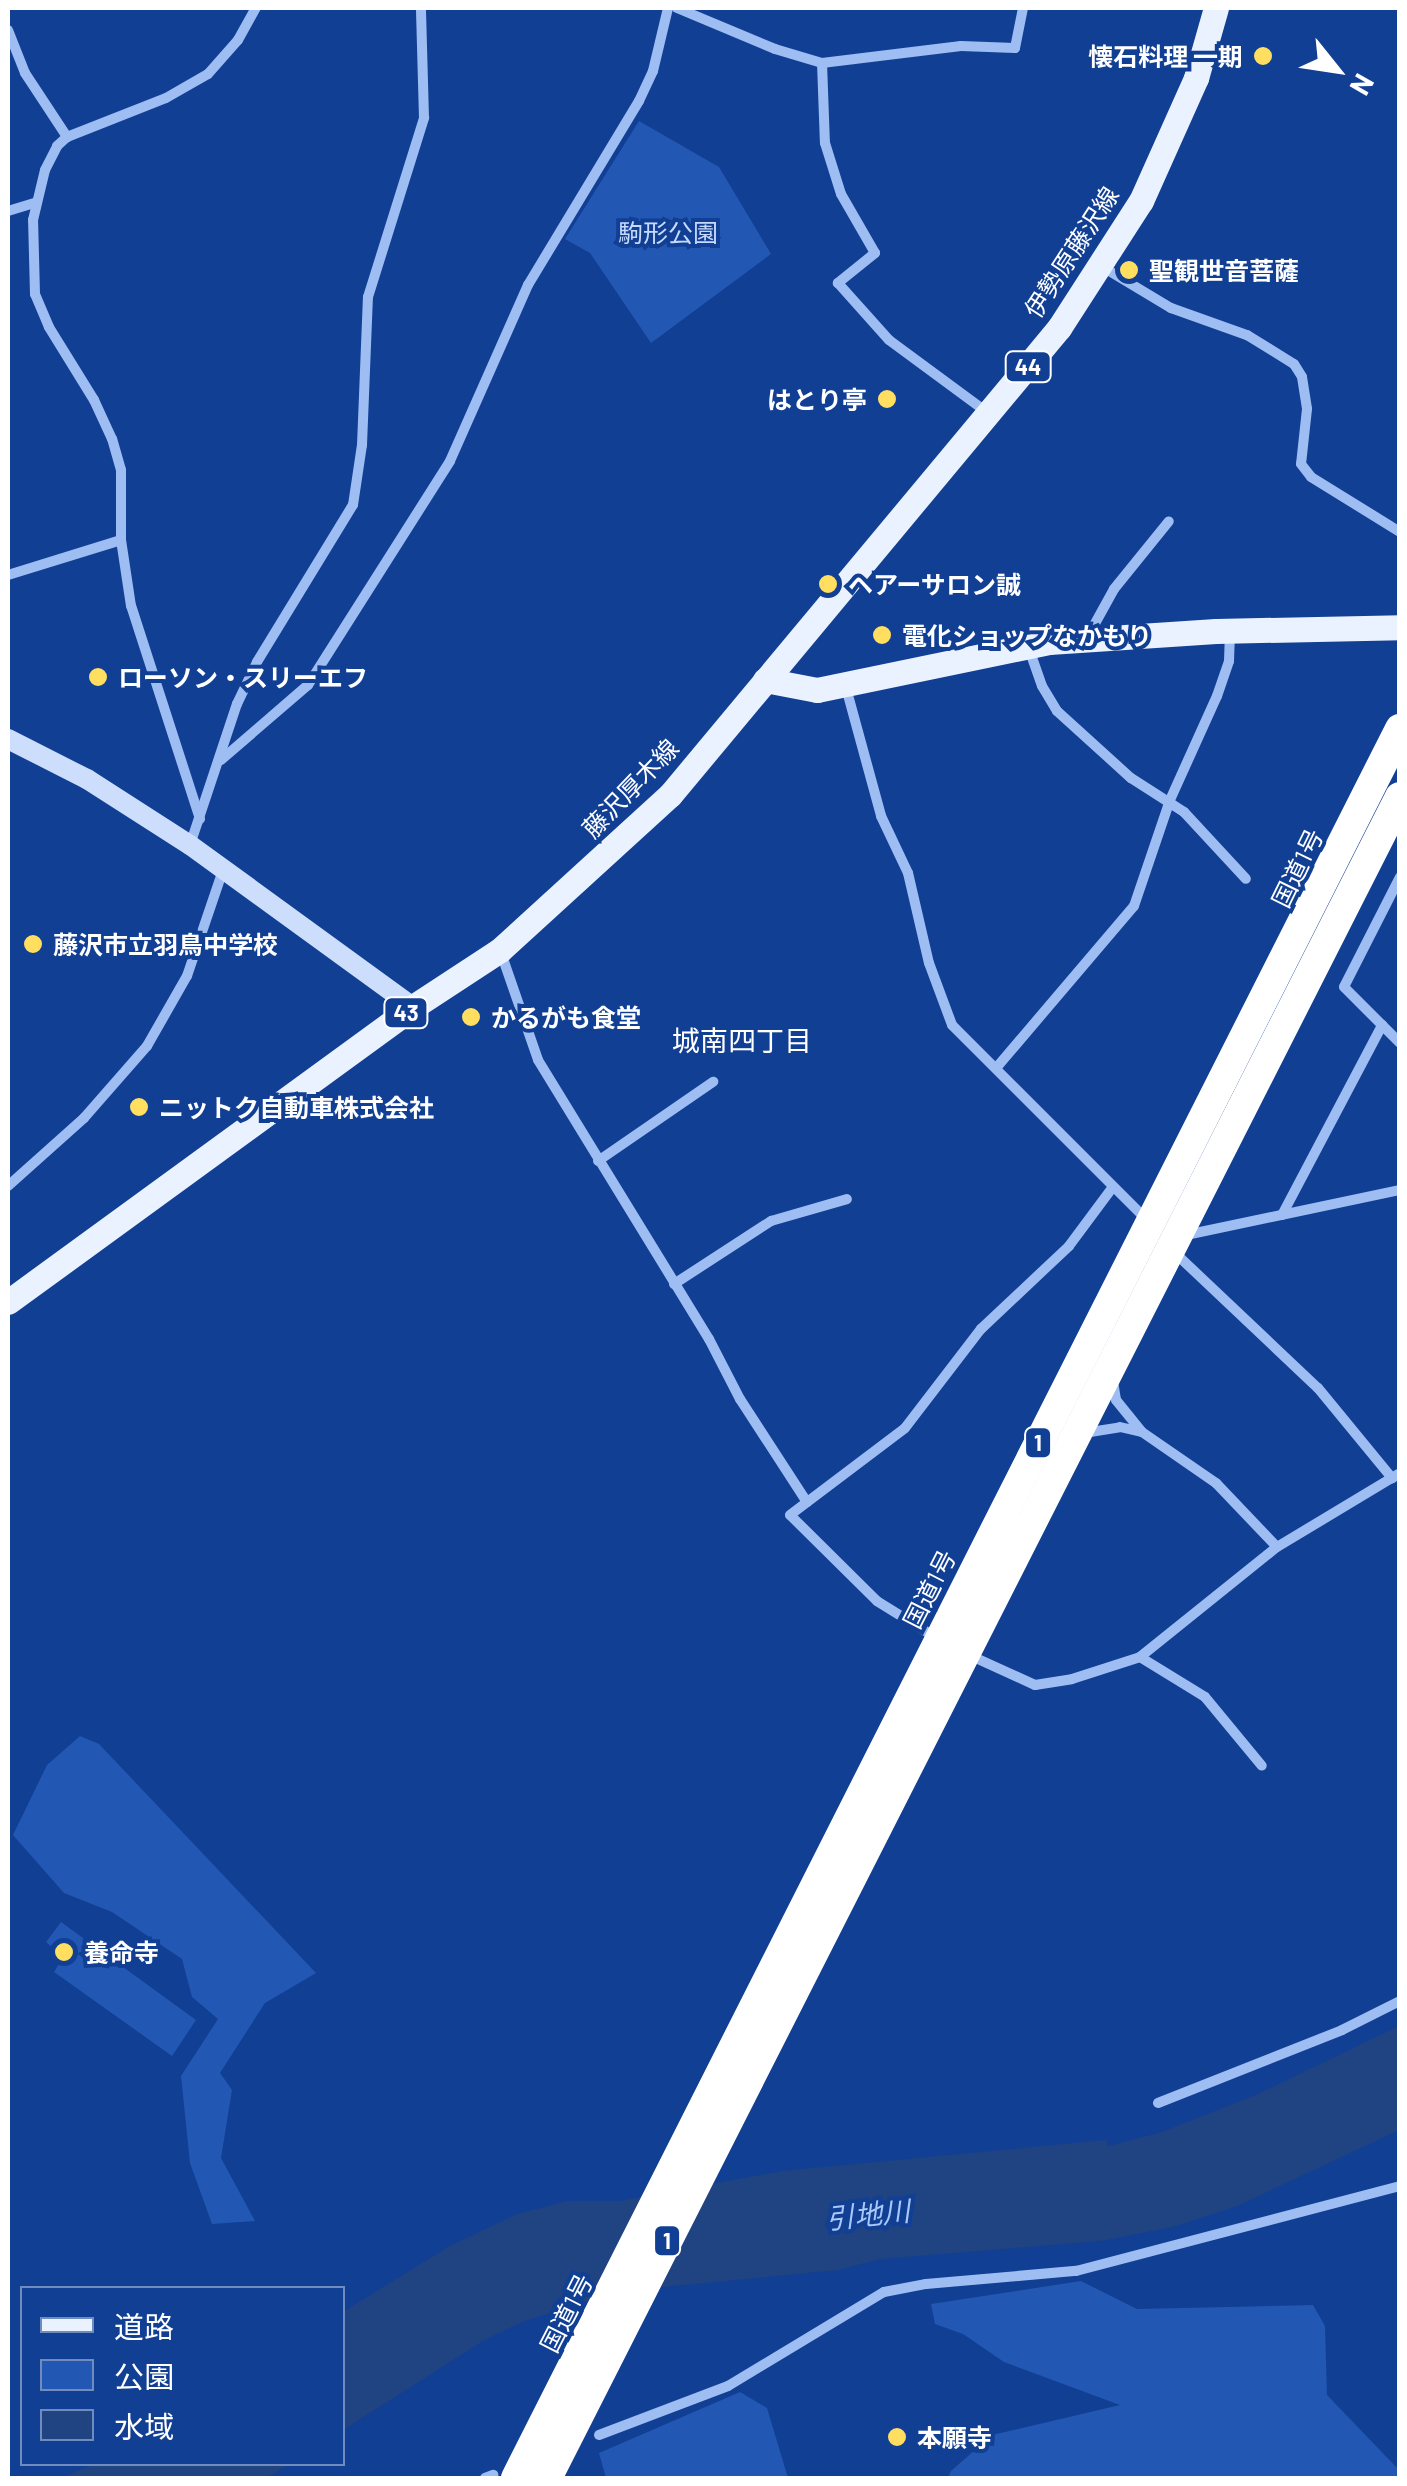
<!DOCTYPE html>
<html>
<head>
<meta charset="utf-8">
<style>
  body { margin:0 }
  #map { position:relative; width:1407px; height:2486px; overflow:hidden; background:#113f94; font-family:Barlow,"Noto Sans JP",sans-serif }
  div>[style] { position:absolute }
  .green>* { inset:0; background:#2257b3 }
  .water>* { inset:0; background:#204382 }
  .street>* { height:10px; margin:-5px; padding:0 5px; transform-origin:5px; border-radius:5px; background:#9ebdf3 }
  .secondary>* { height:20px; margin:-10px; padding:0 10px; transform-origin:10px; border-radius:10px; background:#cddefd }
  .primary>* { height:25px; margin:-12.5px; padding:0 12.5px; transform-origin:12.5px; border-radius:12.5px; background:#eaf1ff }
  .highway>* { height:30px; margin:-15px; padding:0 15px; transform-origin:15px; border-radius:15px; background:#fff }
  .dots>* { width:28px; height:28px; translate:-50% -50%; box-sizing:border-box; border:5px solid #113f94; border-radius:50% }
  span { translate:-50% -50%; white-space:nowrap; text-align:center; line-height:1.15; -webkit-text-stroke:8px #113f94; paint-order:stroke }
  .shield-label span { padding:2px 8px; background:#113f94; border:2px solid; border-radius:8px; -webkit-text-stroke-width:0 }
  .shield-label { font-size:22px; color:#fff; font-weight:700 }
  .poi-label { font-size:25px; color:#fff; font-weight:700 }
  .right { translate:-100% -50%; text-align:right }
  .left { translate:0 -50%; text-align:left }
  .park-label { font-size:25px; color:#c6dafe }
  .street-label { font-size:25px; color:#fff }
  .neighbourhood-label { font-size:28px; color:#fff }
  .water-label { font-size:28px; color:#aac8fa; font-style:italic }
  .frame { position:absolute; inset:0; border:10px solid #fff; pointer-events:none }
  .legend { position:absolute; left:20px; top:2286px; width:325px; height:180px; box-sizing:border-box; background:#113f94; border:2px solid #708cbf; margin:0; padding:12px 18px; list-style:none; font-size:30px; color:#fff }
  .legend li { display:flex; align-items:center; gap:20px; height:50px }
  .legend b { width:50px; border:2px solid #708cbf }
  .north { position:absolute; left:1287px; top:20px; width:100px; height:100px; -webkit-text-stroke:8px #113f94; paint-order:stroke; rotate:120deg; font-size:28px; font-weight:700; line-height:40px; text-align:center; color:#fff }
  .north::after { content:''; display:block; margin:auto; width:35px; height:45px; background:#fff; clip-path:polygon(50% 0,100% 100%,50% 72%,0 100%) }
</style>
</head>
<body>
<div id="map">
  <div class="green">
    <div style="clip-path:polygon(639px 121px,719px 167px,771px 254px,651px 343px,590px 253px,565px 239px)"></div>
    <div style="clip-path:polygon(80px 1736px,99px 1744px,316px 1973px,265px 2003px,220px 2073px,232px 2090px,221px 2158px,255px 2221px,212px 2224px,190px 2163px,181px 2076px,218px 2019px,192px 1997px,182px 1959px,112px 1912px,64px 1893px,13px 1835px,47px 1765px)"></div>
    <div style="clip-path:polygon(61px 1922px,196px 2020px,172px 2056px,54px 1972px,63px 1957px,46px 1942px)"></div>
    <div style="clip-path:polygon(1081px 2281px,1137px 2309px,1313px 2305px,1325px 2326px,1327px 2395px,1399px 2470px,1399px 2478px,948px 2478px,951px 2471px,992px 2435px,1120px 2405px,1004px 2362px,963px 2334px,935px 2324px,931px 2304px)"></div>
    <div style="clip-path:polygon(740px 2392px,767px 2408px,788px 2478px,606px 2478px,599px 2453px)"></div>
  </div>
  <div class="water">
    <div style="clip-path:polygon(1399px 2026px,1399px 2130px,1235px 2207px,1172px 2227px,1101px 2241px,880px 2259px,838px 2270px,620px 2291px,522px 2322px,483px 2341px,343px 2430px,343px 2312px,448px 2247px,517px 2214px,567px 2201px,619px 2201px,782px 2171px,1106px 2140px,1108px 2146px,1159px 2133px,1256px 2095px)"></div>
    <div style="clip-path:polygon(93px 2464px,290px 2464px,266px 2478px,62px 2478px)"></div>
  </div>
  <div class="street">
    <div style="left:677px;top:8px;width:106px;rotate:22.7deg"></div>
    <div style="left:775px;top:49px;width:49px;rotate:16.6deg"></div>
    <div style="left:822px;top:63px;width:140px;rotate:-7deg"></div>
    <div style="left:961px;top:46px;width:54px;rotate:2.1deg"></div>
    <div style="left:1015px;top:48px;width:41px;rotate:-78.7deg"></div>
    <div style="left:8px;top:30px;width:46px;rotate:68.4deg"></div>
    <div style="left:25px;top:73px;width:77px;rotate:56.7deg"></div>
    <div style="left:822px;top:63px;width:80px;rotate:87.9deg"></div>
    <div style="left:825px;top:143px;width:53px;rotate:72.6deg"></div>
    <div style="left:841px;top:194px;width:68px;rotate:60deg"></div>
    <div style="left:875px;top:253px;width:48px;rotate:141deg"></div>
    <div style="left:838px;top:283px;width:76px;rotate:48.2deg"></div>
    <div style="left:889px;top:340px;width:123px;rotate:36.4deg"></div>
    <div style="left:8px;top:211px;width:30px;rotate:-17deg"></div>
    <div style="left:1101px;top:266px;width:82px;rotate:31deg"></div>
    <div style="left:1171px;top:308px;width:81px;rotate:19.6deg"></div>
    <div style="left:1247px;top:335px;width:55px;rotate:31.7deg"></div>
    <div style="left:1294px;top:364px;width:15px;rotate:58deg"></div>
    <div style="left:1302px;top:377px;width:32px;rotate:81deg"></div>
    <div style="left:1307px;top:409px;width:55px;rotate:96.2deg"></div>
    <div style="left:1301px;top:464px;width:16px;rotate:52deg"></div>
    <div style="left:1311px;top:477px;width:105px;rotate:31.7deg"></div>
    <div style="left:8px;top:575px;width:118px;rotate:-17.2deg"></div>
    <div style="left:1087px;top:638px;width:56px;rotate:-61.1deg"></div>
    <div style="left:1114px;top:589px;width:87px;rotate:-51deg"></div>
    <div style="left:1028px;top:646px;width:42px;rotate:70.7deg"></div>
    <div style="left:1042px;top:686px;width:29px;rotate:59deg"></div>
    <div style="left:1057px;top:711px;width:100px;rotate:42.2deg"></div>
    <div style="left:1131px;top:778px;width:63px;rotate:32.7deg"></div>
    <div style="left:1184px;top:812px;width:91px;rotate:47.2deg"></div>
    <div style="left:845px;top:684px;width:137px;rotate:74.7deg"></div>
    <div style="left:881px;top:816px;width:63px;rotate:64.7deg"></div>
    <div style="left:908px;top:873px;width:92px;rotate:76.9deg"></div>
    <div style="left:929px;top:963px;width:66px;rotate:69.6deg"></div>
    <div style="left:952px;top:1025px;width:274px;rotate:45deg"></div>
    <div style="left:221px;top:760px;width:115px;rotate:-40.8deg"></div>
    <div style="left:308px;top:685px;width:265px;rotate:-57.6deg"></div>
    <div style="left:450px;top:461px;width:193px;rotate:-66.1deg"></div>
    <div style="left:528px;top:285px;width:215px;rotate:-58.9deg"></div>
    <div style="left:639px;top:101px;width:33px;rotate:-65deg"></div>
    <div style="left:653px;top:71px;width:65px;rotate:-76.6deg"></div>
    <div style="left:200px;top:819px;width:224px;rotate:-107.9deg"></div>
    <div style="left:131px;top:606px;width:67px;rotate:-98.6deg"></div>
    <div style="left:121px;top:540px;width:70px;rotate:-90deg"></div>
    <div style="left:121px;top:470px;width:32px;rotate:-106deg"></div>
    <div style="left:112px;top:439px;width:43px;rotate:-114.8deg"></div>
    <div style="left:94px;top:400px;width:86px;rotate:-121.7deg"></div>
    <div style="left:49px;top:327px;width:36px;rotate:-113deg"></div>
    <div style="left:35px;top:294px;width:74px;rotate:-91.5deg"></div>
    <div style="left:33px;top:220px;width:51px;rotate:-76.5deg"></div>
    <div style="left:45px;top:170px;width:27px;rotate:-63deg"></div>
    <div style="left:57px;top:146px;width:13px;rotate:-42deg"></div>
    <div style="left:67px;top:137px;width:106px;rotate:-21.5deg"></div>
    <div style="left:166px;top:98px;width:48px;rotate:-29.7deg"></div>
    <div style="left:208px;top:74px;width:45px;rotate:-48.6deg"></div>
    <div style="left:238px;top:40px;width:37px;rotate:-61deg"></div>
    <div style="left:190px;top:845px;width:149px;rotate:-71.6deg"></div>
    <div style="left:237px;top:704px;width:47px;rotate:-64.5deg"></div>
    <div style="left:257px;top:662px;width:184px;rotate:-58.6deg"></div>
    <div style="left:353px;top:505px;width:61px;rotate:-81.5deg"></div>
    <div style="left:362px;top:445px;width:148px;rotate:-87.7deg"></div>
    <div style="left:368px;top:297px;width:188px;rotate:-72.6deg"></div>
    <div style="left:424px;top:118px;width:110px;rotate:-91.6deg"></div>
    <div style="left:1400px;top:877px;width:123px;rotate:117deg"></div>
    <div style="left:1344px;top:987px;width:79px;rotate:45deg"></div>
    <div style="left:500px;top:950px;width:116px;rotate:70.9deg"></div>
    <div style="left:538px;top:1060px;width:327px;rotate:58.5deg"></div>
    <div style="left:709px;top:1339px;width:68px;rotate:62.7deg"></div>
    <div style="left:740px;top:1399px;width:123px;rotate:57deg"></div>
    <div style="left:997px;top:1067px;width:211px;rotate:-49.6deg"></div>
    <div style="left:1134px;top:906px;width:112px;rotate:-71.2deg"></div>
    <div style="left:1170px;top:800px;width:114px;rotate:-65.7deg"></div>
    <div style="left:1217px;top:696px;width:37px;rotate:-71deg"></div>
    <div style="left:1229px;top:661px;width:30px;rotate:-88deg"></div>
    <div style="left:598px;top:1161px;width:140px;rotate:-34.5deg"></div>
    <div style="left:8px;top:1186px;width:102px;rotate:-41.8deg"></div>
    <div style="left:84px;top:1118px;width:96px;rotate:-48.8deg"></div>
    <div style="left:147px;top:1046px;width:81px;rotate:-60.3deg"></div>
    <div style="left:187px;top:976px;width:112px;rotate:-71.2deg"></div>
    <div style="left:1282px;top:1215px;width:215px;rotate:-62.2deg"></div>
    <div style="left:1186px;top:1235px;width:219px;rotate:-11.9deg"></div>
    <div style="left:1174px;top:1252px;width:198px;rotate:43.4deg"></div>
    <div style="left:1318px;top:1388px;width:117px;rotate:50.6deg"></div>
    <div style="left:674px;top:1284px;width:116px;rotate:-33deg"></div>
    <div style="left:771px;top:1221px;width:79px;rotate:-16.1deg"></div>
    <div style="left:1113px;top:1381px;width:19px;rotate:81deg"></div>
    <div style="left:1116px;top:1400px;width:41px;rotate:50.9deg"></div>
    <div style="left:1142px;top:1432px;width:90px;rotate:34.6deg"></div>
    <div style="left:1216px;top:1483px;width:88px;rotate:46.4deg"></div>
    <div style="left:1084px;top:1433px;width:36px;rotate:-9deg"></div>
    <div style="left:1120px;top:1427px;width:22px;rotate:13deg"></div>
    <div style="left:935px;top:1637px;width:68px;rotate:-148.2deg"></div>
    <div style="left:877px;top:1601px;width:122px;rotate:-135.3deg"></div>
    <div style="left:790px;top:1515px;width:144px;rotate:-37.1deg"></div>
    <div style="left:905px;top:1428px;width:125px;rotate:-52.5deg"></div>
    <div style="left:981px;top:1329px;width:121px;rotate:-43.3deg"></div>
    <div style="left:1069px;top:1246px;width:72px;rotate:-53.4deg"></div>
    <div style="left:967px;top:1654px;width:75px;rotate:24.5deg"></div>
    <div style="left:1035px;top:1685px;width:37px;rotate:-9deg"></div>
    <div style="left:1072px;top:1679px;width:71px;rotate:-17.9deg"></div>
    <div style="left:1140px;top:1657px;width:176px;rotate:-38.8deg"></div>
    <div style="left:1277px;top:1547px;width:144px;rotate:-31deg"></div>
    <div style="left:1140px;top:1657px;width:76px;rotate:31.6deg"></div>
    <div style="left:1205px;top:1697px;width:89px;rotate:50.4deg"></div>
    <div style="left:1158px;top:2103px;width:198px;rotate:-21.6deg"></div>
    <div style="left:1342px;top:2030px;width:65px;rotate:-26.6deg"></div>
    <div style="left:599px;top:2435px;width:138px;rotate:-20.8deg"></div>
    <div style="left:728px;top:2386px;width:182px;rotate:-31.1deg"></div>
    <div style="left:884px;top:2292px;width:43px;rotate:-10.8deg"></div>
    <div style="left:926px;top:2284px;width:151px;rotate:-5deg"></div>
    <div style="left:1076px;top:2271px;width:335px;rotate:-14.7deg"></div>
    <div style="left:485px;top:2478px;width:9px;rotate:-21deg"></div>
  </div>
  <div class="secondary">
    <div style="left:8px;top:739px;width:89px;rotate:26.9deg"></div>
    <div style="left:87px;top:779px;width:122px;rotate:32.7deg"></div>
    <div style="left:190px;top:845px;width:276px;rotate:36deg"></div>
  </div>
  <div class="primary">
    <div style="left:765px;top:680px;width:53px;rotate:10.9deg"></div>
    <div style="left:817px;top:690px;width:237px;rotate:-11.7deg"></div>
    <div style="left:1049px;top:642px;width:167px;rotate:-3.8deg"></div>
    <div style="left:1216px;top:631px;width:184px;rotate:-1.2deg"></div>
    <div style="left:8px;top:1302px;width:501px;rotate:-36.07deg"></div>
    <div style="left:413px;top:1007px;width:104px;rotate:-33.2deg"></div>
    <div style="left:500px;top:950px;width:230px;rotate:-42.4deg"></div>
    <div style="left:670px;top:795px;width:608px;rotate:-50.21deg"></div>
    <div style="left:1059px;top:328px;width:151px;rotate:-57.2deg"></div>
    <div style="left:1141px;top:201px;width:135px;rotate:-65.9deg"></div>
    <div style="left:1196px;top:78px;width:73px;rotate:-74.1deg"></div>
  </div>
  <div class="highway">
    <div style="left:516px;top:2478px;width:1960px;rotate:-63.19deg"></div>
    <div style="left:547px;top:2478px;width:1885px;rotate:-63.1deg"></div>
  </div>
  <div class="dots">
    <div style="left:1263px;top:56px;background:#ffde60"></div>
    <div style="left:1129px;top:270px;background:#ffde60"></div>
    <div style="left:887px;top:399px;background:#ffde60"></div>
    <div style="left:828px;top:584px;background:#ffde60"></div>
    <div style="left:882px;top:635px;background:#ffde60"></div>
    <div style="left:98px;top:677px;background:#ffde60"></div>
    <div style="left:33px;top:944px;background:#ffde60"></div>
    <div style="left:471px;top:1017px;background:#ffde60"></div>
    <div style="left:139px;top:1107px;background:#ffde60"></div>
    <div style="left:64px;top:1952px;background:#ffde60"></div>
    <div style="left:897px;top:2437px;background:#ffde60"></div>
  </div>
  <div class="shield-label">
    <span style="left:1028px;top:367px">44</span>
    <span style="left:406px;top:1013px">43</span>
    <span style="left:1038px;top:1443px">1</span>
    <span style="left:667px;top:2241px">1</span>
  </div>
  <div class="poi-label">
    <span class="right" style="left:1243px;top:56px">懐石料理 一期</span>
    <span class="left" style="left:1149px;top:270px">聖観世音菩薩</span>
    <span class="right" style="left:867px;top:399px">はとり亭</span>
    <span class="left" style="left:848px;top:584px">ヘアーサロン誠</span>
    <span class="left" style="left:902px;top:635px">電化ショップなかもり</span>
    <span class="left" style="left:118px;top:677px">ローソン・スリーエフ</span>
    <span class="left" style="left:53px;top:944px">藤沢市立羽鳥中学校</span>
    <span class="left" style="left:491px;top:1017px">かるがも食堂</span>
    <span class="left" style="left:159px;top:1107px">ニットク自動車株式会社</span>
    <span class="left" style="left:84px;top:1952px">養命寺</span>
    <span class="left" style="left:917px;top:2437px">本願寺</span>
  </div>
  <div class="park-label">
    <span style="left:668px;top:232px">駒形公園</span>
  </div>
  <div class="street-label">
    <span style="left:1071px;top:252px;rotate:-57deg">伊勢原藤沢線</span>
    <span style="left:630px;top:788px;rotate:-46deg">藤沢厚木線</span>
    <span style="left:1297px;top:868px;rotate:-64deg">国道1号</span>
    <span style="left:929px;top:1589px;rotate:-63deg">国道1号</span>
    <span style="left:566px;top:2313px;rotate:-63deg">国道1号</span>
  </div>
  <div class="neighbourhood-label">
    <span style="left:742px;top:1040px">城南四丁目</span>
  </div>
  <div class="water-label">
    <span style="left:868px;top:2214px;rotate:-6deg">引地川</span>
  </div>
  <div class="frame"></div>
  <ul class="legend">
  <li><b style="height:12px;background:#eaf1ff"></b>道路</li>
  <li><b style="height:28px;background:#2257b3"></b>公園</li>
  <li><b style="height:28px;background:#204382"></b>水域</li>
  </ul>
  <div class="north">N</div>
</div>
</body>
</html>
